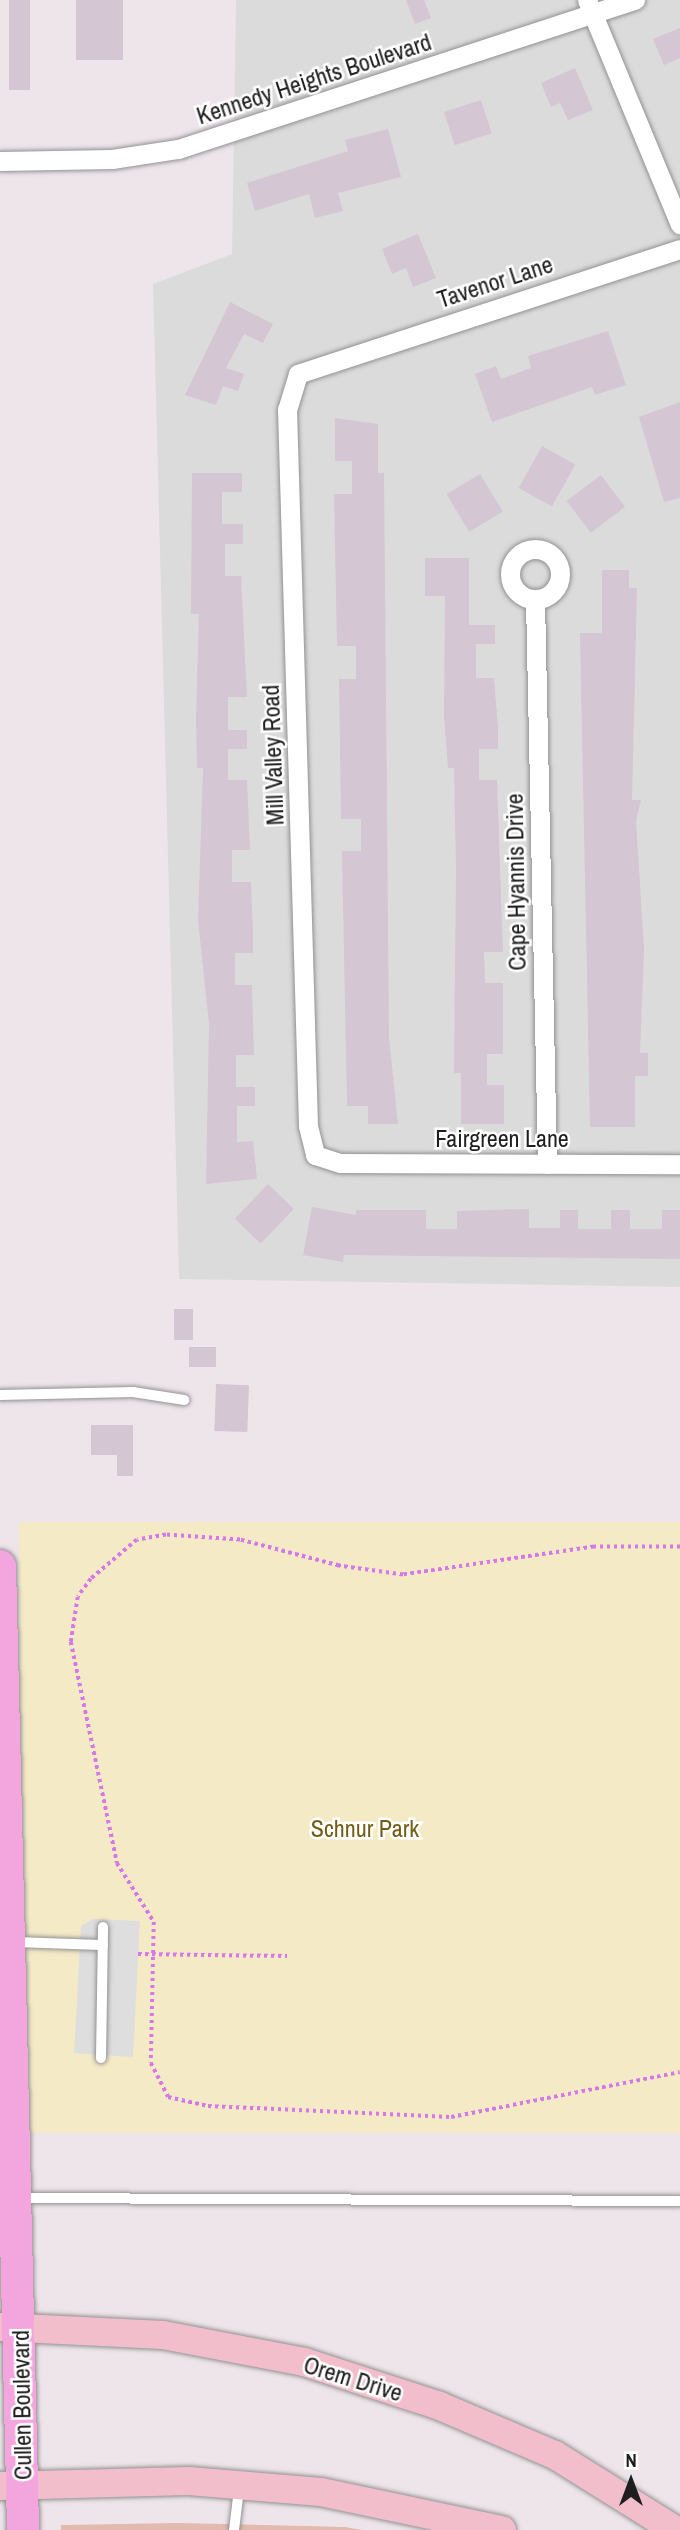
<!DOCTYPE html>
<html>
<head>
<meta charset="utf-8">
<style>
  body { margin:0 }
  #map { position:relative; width:680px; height:2530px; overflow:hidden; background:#eee5eb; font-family:"Archivo Narrow",sans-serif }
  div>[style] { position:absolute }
  .residential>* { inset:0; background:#dcdbdc }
  .grass>* { inset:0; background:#e3bab0 }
  .park>* { inset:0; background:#f4eac6; transform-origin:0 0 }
  .parking>* { inset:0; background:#dedede }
  .building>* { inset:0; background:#d4c6d2; transform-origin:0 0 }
  .path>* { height:3.5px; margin-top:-1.75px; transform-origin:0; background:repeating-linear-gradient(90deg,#d578ec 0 3.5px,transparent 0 7px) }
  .roads { filter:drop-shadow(0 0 2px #929292) drop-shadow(0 0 2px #929292) }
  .service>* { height:10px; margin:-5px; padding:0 5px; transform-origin:5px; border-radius:5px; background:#fff }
  .minor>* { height:19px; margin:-9.5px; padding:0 9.5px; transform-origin:9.5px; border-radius:9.5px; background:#fff }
  .minor>.ring { margin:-9.5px; padding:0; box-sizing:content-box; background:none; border:19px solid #fff; border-radius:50% }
  .secondary>* { height:28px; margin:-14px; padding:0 14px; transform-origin:14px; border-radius:14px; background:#f3becb }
  .primary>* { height:32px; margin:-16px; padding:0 16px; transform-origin:16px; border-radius:16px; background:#f3a5de }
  span { translate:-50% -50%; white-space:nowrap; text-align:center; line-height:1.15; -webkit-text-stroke:5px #fff; paint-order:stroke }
  .street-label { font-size:24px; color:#1e1e1e }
  .park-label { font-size:24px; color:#725e16 }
  .north { position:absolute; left:596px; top:2446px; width:70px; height:70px; -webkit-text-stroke:5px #fff; paint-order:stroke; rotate:0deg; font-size:19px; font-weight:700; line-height:28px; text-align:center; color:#1e1e1e }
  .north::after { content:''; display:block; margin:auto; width:24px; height:32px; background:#1e1e1e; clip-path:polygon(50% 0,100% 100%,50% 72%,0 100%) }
</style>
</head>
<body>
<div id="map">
  <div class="residential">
    <div style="clip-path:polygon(236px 0,680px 0,680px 1287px,179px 1279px,153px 284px,232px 254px)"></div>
  </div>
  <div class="grass">
    <div style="clip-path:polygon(179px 2523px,345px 2527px,362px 2530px,61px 2530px,61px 2525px)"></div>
  </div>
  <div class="park">
    <div style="left:19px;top:1522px;width:661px;height:611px"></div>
  </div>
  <div class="parking">
    <div style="clip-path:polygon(93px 1919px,140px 1921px,133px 2057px,74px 2053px,81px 1926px)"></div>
  </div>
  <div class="building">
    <div style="left:9px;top:0;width:21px;height:90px"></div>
    <div style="left:76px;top:0;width:47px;height:60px"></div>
    <div style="clip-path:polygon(406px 0,424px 0,431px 18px,415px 24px)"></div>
    <div style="clip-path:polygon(680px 28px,680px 58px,664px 65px,653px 39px)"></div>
    <div style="clip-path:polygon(575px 68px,593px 110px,568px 120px,560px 103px,551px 107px,541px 83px)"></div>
    <div style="left:481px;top:100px;width:35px;height:39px;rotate:72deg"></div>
    <div style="clip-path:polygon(388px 129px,401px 177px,338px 193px,343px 211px,315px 218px,309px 194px,255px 211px,247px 183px,348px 151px,345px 140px)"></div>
    <div style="clip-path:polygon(418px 234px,436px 278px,413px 287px,406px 268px,392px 274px,382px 249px)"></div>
    <div style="clip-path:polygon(230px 302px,273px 324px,263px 343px,244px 334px,226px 368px,244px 374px,238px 391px,223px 386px,216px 405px,185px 395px)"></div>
    <div style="clip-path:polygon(608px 331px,626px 385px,595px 395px,592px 387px,492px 422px,475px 374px,496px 366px,501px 379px,531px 368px,528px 356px)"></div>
    <div style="clip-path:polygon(680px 402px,680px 498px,664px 502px,639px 417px)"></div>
    <div style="clip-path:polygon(335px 418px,378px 424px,378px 473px,384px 473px,389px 1037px,398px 1124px,368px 1124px,368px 1106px,347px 1106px,342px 851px,361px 851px,361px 819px,341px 819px,339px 679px,356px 679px,356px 646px,337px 646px,334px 494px,352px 494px,352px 461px,335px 461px)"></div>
    <div style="left:542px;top:446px;width:38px;height:48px;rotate:29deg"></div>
    <div style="clip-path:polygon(192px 473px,242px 473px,242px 492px,222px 492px,222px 524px,243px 524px,243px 544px,225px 544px,225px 576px,241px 576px,247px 697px,228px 697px,228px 730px,247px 730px,247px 749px,228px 749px,228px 780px,247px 780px,250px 850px,232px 850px,232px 882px,251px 882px,253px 933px,253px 953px,235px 953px,235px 985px,252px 985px,254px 1055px,236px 1055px,236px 1087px,255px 1087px,255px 1106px,237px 1106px,237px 1142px,253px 1141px,257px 1179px,206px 1184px,209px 1024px,198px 920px,203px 768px,197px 768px,196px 718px,199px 614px,191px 614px)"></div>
    <div style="left:480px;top:474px;width:44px;height:39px;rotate:59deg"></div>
    <div style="left:601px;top:475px;width:40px;height:43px;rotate:53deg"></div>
    <div style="clip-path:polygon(425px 558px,469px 558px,469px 625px,495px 625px,495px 644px,476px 644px,476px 678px,494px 678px,498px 728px,498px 749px,479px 749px,479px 780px,497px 780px,503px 952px,484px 952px,485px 983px,503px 983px,503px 1054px,487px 1054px,487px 1085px,504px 1085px,504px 1124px,461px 1124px,461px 1073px,454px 1073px,456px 869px,454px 768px,448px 768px,444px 715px,445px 596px,425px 596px)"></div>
    <div style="clip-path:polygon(602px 570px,629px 570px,629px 588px,637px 588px,632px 800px,641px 800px,636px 821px,644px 950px,640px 1053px,648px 1053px,648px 1076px,635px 1076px,635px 1127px,590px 1127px,580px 633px,602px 633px)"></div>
    <div style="left:268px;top:1184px;width:36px;height:48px;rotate:44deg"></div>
    <div style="clip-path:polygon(312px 1207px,356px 1215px,356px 1210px,426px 1210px,426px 1229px,457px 1229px,457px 1211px,529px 1209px,529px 1228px,560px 1228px,560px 1210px,578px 1210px,578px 1229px,611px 1229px,611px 1210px,630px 1210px,630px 1229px,662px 1229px,662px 1210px,680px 1210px,680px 1259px,344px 1255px,343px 1262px,303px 1255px)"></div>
    <div style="left:174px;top:1309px;width:19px;height:31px"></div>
    <div style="left:189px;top:1347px;width:27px;height:20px"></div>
    <div style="left:216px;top:1384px;width:33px;height:47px;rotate:2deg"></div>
    <div style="clip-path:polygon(91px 1425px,133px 1425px,133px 1476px,117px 1476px,117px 1455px,91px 1455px)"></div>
  </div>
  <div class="path">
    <div style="left:680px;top:1547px;width:86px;rotate:180deg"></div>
    <div style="left:594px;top:1547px;width:193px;rotate:171.7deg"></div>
    <div style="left:403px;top:1575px;width:65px;rotate:-172deg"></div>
    <div style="left:339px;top:1566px;width:102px;rotate:-165.3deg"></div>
    <div style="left:240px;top:1540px;width:74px;rotate:-176.1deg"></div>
    <div style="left:166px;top:1535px;width:29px;rotate:170deg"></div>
    <div style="left:137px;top:1540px;width:60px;rotate:139.7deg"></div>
    <div style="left:91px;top:1579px;width:22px;rotate:126deg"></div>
    <div style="left:78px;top:1597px;width:46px;rotate:98.8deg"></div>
    <div style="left:71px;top:1642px;width:226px;rotate:78.2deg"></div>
    <div style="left:117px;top:1863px;width:70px;rotate:57.9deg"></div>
    <div style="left:154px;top:1922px;width:141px;rotate:91.2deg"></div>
    <div style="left:151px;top:2063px;width:38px;rotate:63deg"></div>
    <div style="left:168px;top:2097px;width:41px;rotate:12.7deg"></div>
    <div style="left:208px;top:2106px;width:243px;rotate:2.6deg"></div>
    <div style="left:451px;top:2117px;width:233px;rotate:-11.1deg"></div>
    <div style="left:138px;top:1954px;width:149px;rotate:0.8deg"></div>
  </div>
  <div class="roads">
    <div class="service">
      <div style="left:0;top:1395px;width:133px;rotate:-1.3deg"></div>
      <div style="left:133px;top:1392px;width:52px;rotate:8.9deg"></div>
      <div style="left:13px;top:1942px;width:90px;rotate:1.9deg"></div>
      <div style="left:101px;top:2058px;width:131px;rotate:-89.1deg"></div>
      <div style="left:18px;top:2198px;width:662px;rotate:0.26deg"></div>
      <div style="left:234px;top:2530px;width:41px;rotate:-83deg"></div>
    </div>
    <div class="minor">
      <div style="left:587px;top:0;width:243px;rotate:67.5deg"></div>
      <div style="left:0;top:161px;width:112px;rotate:-1deg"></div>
      <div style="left:112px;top:159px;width:67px;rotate:-8.6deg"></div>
      <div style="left:178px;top:149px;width:481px;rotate:-18.1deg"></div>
      <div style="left:680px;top:249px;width:402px;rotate:161.9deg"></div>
      <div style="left:298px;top:374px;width:37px;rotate:107deg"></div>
      <div style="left:287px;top:409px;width:717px;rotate:88.32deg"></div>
      <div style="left:308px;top:1126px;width:30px;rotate:76deg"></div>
      <div style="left:315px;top:1155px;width:26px;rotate:18deg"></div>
      <div style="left:340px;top:1163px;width:340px;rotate:0.2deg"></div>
      <div class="ring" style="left:510px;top:549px;width:31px;height:31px"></div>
      <div style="left:535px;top:599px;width:565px;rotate:88.78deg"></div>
    </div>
    <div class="secondary">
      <div style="left:0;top:2327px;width:163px;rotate:2.8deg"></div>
      <div style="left:163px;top:2335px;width:144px;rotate:10.8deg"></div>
      <div style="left:304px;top:2362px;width:143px;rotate:17.9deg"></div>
      <div style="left:440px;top:2406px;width:125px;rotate:23.1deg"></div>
      <div style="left:555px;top:2455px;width:142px;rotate:32deg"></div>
      <div style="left:0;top:2486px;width:189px;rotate:-1.5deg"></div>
      <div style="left:189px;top:2481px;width:132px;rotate:4.8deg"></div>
      <div style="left:321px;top:2492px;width:185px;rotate:11.9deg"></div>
    </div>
    <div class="primary">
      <div style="left:0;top:1566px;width:964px;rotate:88.63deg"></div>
    </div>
  </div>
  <div class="street-label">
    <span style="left:314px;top:79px;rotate:-18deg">Kennedy Heights Boulevard</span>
    <span style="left:495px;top:282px;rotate:-18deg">Tavenor Lane</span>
    <span style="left:273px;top:755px;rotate:-92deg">Mill Valley Road</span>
    <span style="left:516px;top:882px;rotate:-91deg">Cape Hyannis Drive</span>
    <span style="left:502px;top:1139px">Fairgreen Lane</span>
    <span style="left:353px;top:2379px;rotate:17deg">Orem Drive</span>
    <span style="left:22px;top:2405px;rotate:-91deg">Cullen Boulevard</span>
  </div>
  <div class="park-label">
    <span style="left:365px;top:1829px">Schnur Park</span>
  </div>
  <div class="north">N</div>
</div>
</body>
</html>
